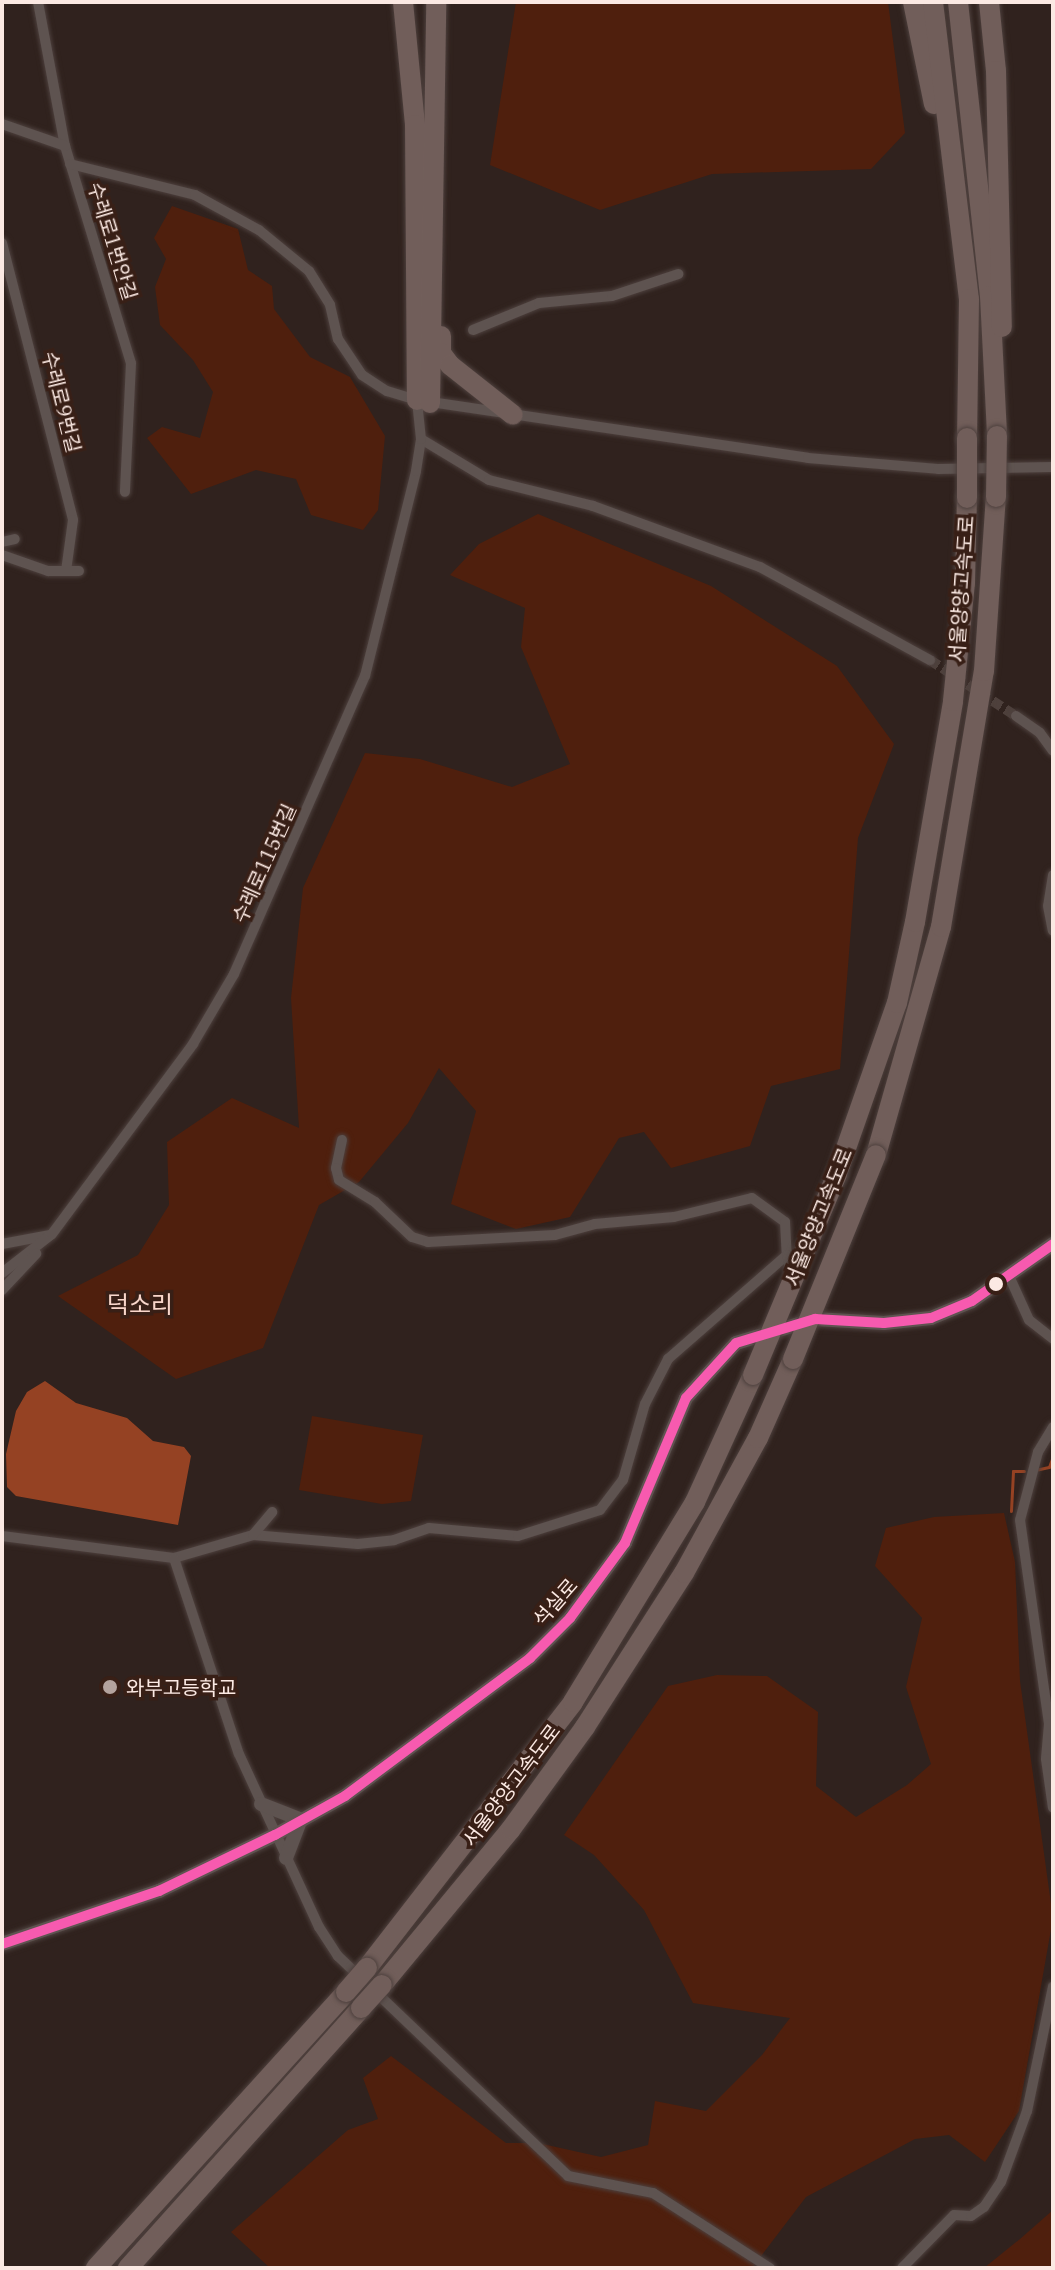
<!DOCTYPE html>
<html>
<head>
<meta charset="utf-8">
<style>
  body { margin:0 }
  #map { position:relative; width:1055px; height:2270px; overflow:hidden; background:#30221e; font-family:"IBM Plex Serif","Noto Sans KR",serif }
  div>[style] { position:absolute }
  .green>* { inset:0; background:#4f1f0d }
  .water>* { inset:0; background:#954223 }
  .stream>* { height:3px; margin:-1.5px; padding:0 1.5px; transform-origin:1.5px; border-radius:1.5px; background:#954223 }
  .minor-tunnel>* { height:10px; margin-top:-5px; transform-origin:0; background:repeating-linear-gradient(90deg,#4e403c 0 10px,transparent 0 15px) }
  .roads { filter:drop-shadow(0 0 2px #4d403d) drop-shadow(0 0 2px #4d403d) }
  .minor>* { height:10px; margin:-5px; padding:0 5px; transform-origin:5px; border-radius:5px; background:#5e5350 }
  .secondary>* { height:14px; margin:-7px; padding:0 7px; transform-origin:7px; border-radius:7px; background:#5e5350 }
  .motorway>* { height:20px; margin:-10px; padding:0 10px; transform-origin:10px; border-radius:10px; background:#715e5a }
  .bridges { filter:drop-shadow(0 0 2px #4d403d) drop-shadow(0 0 2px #4d403d) }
  .motorway-bridge>* { height:20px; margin:-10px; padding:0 10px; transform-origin:10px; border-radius:10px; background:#715e5a }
  .bus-1>* { height:10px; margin:-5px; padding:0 5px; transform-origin:5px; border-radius:5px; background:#f75aaf }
  .dots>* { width:22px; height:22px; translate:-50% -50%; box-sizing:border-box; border:4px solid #381f16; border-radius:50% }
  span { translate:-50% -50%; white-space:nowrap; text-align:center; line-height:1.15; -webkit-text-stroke:7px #381f16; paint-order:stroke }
  .street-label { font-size:20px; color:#fbe9e3 }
  .poi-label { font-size:20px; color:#fbe9e3 }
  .left { translate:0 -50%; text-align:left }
  .quarter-label { font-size:24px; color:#f9d6ca }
  .frame { position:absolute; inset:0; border:4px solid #fbe9e3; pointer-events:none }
</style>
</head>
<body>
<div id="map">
  <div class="green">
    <div style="clip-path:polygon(516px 2px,888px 2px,905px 133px,871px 169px,712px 174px,600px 210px,490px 165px)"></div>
    <div style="clip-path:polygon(172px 206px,238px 229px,248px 270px,272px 286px,274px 309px,310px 357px,350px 377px,385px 436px,378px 510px,363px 530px,311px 515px,296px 479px,256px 470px,191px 494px,147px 438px,162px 427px,200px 438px,213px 392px,193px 360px,160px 325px,155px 287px,166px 259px,154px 238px)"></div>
    <div style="clip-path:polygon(538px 514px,711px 586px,837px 666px,894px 744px,858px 838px,840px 1069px,771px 1086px,750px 1146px,671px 1168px,644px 1132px,619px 1138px,570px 1217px,516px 1229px,451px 1204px,476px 1111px,439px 1068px,408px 1123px,359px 1182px,319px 1205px,263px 1348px,176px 1379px,58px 1296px,138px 1255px,169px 1205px,167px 1142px,232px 1098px,299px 1128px,291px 998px,303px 888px,365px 753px,420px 759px,512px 787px,570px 764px,521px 647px,525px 608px,450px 575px,479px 544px)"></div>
    <div style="clip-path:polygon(312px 1416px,423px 1435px,411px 1501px,382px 1504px,299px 1490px)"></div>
    <div style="clip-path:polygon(1004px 1513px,1015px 1562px,1020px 1681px,1053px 1918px,1019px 2111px,985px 2162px,949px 2135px,915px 2139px,806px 2197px,752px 2268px,270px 2268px,231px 2232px,348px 2130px,378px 2119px,363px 2078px,391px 2056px,506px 2143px,538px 2143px,601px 2157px,648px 2145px,655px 2101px,706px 2111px,762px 2055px,790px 2018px,693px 2003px,644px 1910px,594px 1855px,564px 1835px,668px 1686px,717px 1675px,767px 1676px,818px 1712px,816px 1786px,856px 1817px,907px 1785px,931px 1764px,906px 1687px,922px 1618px,875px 1566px,886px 1528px,934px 1517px)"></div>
    <div style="clip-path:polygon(1053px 2210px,1053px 2268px,984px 2268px,1020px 2239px)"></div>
  </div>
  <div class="water">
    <div style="clip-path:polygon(45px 1381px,76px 1403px,127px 1418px,153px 1441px,184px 1447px,191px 1456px,178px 1525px,16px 1496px,7px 1487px,6px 1454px,16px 1411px,27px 1392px)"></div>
  </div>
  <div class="stream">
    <div style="left:1035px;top:1470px;width:14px;rotate:-12deg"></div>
    <div style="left:1049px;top:1467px;width:12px;rotate:-70deg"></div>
    <div style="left:1011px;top:1511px;width:40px;rotate:-87.1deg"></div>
    <div style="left:1013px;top:1471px;width:11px"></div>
  </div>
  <div class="minor-tunnel">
    <div style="left:930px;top:660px;width:103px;rotate:33.1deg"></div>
  </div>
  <div class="roads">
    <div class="minor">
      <div style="left:38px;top:2px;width:147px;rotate:79.4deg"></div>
      <div style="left:65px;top:146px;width:227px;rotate:73.1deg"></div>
      <div style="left:131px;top:363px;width:129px;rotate:92.7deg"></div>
      <div style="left:2px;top:124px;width:67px;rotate:19.2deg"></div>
      <div style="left:70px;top:164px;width:129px;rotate:13.9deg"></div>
      <div style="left:195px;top:195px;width:73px;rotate:28.7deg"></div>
      <div style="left:259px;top:230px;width:65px;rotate:39.4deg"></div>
      <div style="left:309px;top:271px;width:40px;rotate:58deg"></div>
      <div style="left:330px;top:305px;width:35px;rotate:77deg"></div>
      <div style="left:338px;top:339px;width:43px;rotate:56.3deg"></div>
      <div style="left:362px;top:375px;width:30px;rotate:33deg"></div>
      <div style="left:387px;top:391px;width:31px;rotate:17deg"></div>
      <div style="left:417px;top:400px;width:395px;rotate:8.4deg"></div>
      <div style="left:808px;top:458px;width:130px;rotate:4.8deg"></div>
      <div style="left:938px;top:469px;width:115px;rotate:-1deg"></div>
      <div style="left:2px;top:243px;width:286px;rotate:75.6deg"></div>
      <div style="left:73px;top:520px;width:51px;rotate:97.8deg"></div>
      <div style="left:473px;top:330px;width:71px;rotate:-22.2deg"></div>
      <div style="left:539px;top:303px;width:73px;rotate:-5.5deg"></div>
      <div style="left:612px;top:296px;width:70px;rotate:-18.4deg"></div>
      <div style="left:421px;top:439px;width:79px;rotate:31.1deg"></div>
      <div style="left:489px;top:480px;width:107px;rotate:14deg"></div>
      <div style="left:593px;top:506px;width:178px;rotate:20.1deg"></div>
      <div style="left:760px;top:567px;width:194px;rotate:28.7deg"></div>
      <div style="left:2px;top:542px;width:13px;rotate:-13deg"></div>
      <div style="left:2px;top:555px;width:49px;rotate:19.2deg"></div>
      <div style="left:48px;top:571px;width:31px"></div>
      <div style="left:1016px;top:716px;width:29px;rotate:35deg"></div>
      <div style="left:1040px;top:733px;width:22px;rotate:54deg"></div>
      <div style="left:1053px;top:875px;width:31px;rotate:99deg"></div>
      <div style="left:1048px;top:906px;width:25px;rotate:79deg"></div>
      <div style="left:342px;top:1140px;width:29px;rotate:102deg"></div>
      <div style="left:336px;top:1168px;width:12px;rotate:76deg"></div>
      <div style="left:339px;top:1180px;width:42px;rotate:31.4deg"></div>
      <div style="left:375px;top:1202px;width:51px;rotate:43.4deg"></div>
      <div style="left:412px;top:1237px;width:17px;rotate:17deg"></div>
      <div style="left:428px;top:1242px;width:127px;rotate:-3.2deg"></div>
      <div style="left:555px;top:1235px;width:41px;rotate:-15.4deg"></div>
      <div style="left:595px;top:1224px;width:79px;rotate:-5.1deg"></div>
      <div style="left:674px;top:1217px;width:80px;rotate:-13.7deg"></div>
      <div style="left:752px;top:1198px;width:41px;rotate:36deg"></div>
      <div style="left:785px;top:1222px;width:33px;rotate:87deg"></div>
      <div style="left:2px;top:1244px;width:49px;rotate:-10.6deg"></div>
      <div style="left:2px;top:1273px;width:63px;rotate:-38deg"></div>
      <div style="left:52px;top:1234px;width:237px;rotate:-53.4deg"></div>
      <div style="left:193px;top:1044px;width:81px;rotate:-59.6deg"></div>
      <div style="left:234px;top:974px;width:326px;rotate:-66.3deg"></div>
      <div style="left:365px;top:676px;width:211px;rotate:-76deg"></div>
      <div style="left:416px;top:471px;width:32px;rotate:-81deg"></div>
      <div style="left:421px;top:439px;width:39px;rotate:-96deg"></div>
      <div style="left:1010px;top:1278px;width:46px;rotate:65.7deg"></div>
      <div style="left:1029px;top:1320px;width:31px;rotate:38deg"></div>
      <div style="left:2px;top:1290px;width:50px;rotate:-46.6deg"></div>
      <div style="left:1053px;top:1427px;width:29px;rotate:121deg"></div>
      <div style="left:1038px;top:1452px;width:70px;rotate:104.8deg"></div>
      <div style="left:1020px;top:1520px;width:206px;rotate:81.9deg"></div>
      <div style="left:1049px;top:1724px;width:35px;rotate:95deg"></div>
      <div style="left:1046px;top:1759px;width:49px;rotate:81.9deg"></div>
      <div style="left:253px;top:1535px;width:105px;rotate:4.9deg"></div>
      <div style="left:358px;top:1544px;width:36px;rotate:-6deg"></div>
      <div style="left:394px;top:1540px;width:37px;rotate:-19deg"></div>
      <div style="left:429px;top:1528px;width:89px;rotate:5.1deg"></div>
      <div style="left:518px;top:1536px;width:86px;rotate:-17.6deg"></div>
      <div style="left:600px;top:1510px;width:38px;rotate:-53deg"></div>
      <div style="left:623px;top:1480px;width:79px;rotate:-73.9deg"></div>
      <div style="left:645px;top:1404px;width:51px;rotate:-62.9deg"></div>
      <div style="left:668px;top:1359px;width:158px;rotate:-41.2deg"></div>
      <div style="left:787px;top:1255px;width:21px;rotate:76deg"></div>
      <div style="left:2px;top:1536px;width:173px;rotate:7.3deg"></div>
      <div style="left:174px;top:1558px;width:82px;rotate:-16.2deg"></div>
      <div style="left:253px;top:1535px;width:30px;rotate:-50deg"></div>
      <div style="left:174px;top:1558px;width:206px;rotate:71.7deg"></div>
      <div style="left:239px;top:1754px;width:191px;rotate:65.2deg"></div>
      <div style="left:319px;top:1927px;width:35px;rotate:57deg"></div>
      <div style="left:338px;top:1956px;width:318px;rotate:43.7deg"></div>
      <div style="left:568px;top:2176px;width:87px;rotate:11.3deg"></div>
      <div style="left:653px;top:2193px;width:139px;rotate:32.7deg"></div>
      <div style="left:902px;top:2268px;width:74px;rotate:-45.5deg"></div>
      <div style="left:954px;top:2215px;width:17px;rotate:3deg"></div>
      <div style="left:971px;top:2216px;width:16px;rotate:-35deg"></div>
      <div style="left:984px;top:2207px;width:30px;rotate:-56deg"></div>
      <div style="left:1001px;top:2182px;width:76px;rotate:-69.9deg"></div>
      <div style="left:1027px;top:2111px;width:127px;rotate:-78.2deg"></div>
    </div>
    <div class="secondary">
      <div style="left:261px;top:1804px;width:44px;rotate:21.3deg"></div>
      <div style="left:286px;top:1858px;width:39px;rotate:-69deg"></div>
      <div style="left:2px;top:1944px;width:166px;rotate:-18.7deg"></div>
      <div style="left:159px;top:1891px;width:129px;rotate:-25.8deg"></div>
      <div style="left:275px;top:1835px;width:80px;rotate:-29.1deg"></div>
      <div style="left:345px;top:1796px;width:231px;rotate:-36.7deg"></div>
      <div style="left:530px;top:1658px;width:57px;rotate:-45deg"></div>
      <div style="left:570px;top:1618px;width:93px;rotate:-53.7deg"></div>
      <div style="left:625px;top:1543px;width:157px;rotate:-67.2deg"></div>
      <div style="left:686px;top:1398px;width:74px;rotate:-47.7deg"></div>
      <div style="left:736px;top:1343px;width:83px;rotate:-16.9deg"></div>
      <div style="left:815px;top:1319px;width:69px;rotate:3.3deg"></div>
      <div style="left:884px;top:1323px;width:47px;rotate:-6.1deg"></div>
      <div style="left:931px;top:1318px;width:44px;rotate:-22.5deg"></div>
      <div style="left:972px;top:1301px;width:99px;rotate:-35.1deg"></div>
    </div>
    <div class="motorway">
      <div style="left:403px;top:2px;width:124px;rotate:84.4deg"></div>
      <div style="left:415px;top:125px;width:275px;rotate:89.6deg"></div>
      <div style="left:913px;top:2px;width:104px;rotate:78.4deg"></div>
      <div style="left:933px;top:2px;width:299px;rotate:83.1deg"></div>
      <div style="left:969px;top:299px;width:139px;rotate:90.8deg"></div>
      <div style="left:958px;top:2px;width:296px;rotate:83.8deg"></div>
      <div style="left:990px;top:296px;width:140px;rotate:87.1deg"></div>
      <div style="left:989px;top:2px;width:69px;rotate:84.2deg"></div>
      <div style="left:996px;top:71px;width:256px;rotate:88.7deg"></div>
      <div style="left:441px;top:336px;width:17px;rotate:90deg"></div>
      <div style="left:441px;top:353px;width:15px;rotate:53deg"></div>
      <div style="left:450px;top:365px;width:80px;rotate:38.4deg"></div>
      <div style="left:430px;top:403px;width:401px;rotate:-89.1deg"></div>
      <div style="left:876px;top:1155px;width:237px;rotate:-74.1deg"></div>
      <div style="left:941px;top:927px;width:260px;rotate:-80.5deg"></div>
      <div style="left:984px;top:671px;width:174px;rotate:-86.1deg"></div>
      <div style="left:837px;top:1174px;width:181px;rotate:-70.7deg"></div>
      <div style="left:897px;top:1003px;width:83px;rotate:-77.5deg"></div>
      <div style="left:915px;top:922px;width:224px;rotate:-80.2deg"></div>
      <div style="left:953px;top:701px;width:119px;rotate:-84.2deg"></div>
      <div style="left:965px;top:583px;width:85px;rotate:-88.7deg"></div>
      <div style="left:367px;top:1968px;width:336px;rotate:-52.2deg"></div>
      <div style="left:573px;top:1702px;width:234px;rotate:-58.6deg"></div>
      <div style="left:695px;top:1502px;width:140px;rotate:-65.5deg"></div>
      <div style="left:382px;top:1985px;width:202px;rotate:-50.4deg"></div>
      <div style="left:511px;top:1829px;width:126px;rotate:-54deg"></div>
      <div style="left:585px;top:1727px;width:183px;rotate:-57.3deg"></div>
      <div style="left:684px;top:1573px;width:154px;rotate:-61.3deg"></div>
      <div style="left:758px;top:1438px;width:86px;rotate:-66.1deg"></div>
      <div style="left:96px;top:2268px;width:372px;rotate:-47.8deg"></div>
      <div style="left:128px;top:2268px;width:349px;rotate:-48.1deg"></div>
    </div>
  </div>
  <div class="bridges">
    <div class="motorway-bridge">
      <div style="left:996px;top:497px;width:61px;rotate:-89.1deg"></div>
      <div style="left:967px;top:498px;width:60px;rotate:-90deg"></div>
      <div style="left:793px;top:1359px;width:220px;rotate:-67.9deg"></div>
      <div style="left:753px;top:1375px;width:218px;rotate:-67.3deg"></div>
      <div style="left:346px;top:1992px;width:32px;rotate:-49deg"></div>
      <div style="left:361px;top:2008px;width:31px;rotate:-48deg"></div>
    </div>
  </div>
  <div class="bus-1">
    <div style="left:2px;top:1944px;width:166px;rotate:-18.7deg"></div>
    <div style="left:159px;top:1891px;width:129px;rotate:-25.8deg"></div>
    <div style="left:275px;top:1835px;width:80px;rotate:-29.1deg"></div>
    <div style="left:345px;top:1796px;width:231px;rotate:-36.7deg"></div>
    <div style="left:530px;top:1658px;width:57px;rotate:-45deg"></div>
    <div style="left:570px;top:1618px;width:93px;rotate:-53.7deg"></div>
    <div style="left:625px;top:1543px;width:157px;rotate:-67.2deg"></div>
    <div style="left:686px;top:1398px;width:74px;rotate:-47.7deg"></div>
    <div style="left:736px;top:1343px;width:83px;rotate:-16.9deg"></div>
    <div style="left:815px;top:1319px;width:69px;rotate:3.3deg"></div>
    <div style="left:884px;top:1323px;width:47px;rotate:-6.1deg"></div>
    <div style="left:931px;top:1318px;width:44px;rotate:-22.5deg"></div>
    <div style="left:972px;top:1301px;width:99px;rotate:-35.1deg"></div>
  </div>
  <div class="dots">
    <div style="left:996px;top:1284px;background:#fbe9e3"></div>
    <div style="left:110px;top:1687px;background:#b4a39e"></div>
  </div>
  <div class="street-label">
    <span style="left:113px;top:241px;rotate:73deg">수레로1번안길</span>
    <span style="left:62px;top:402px;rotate:76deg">수레로9번길</span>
    <span style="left:961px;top:589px;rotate:-86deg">서울양양고속도로</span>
    <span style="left:264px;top:863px;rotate:-66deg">수레로115번길</span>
    <span style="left:818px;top:1217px;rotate:-68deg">서울양양고속도로</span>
    <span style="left:555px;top:1602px;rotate:-49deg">석실로</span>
    <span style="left:511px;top:1785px;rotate:-53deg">서울양양고속도로</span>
  </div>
  <div class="poi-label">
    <span class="left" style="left:126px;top:1687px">와부고등학교</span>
  </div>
  <div class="quarter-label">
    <span style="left:140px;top:1305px">덕소리</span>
  </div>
  <div class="frame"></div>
</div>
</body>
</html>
